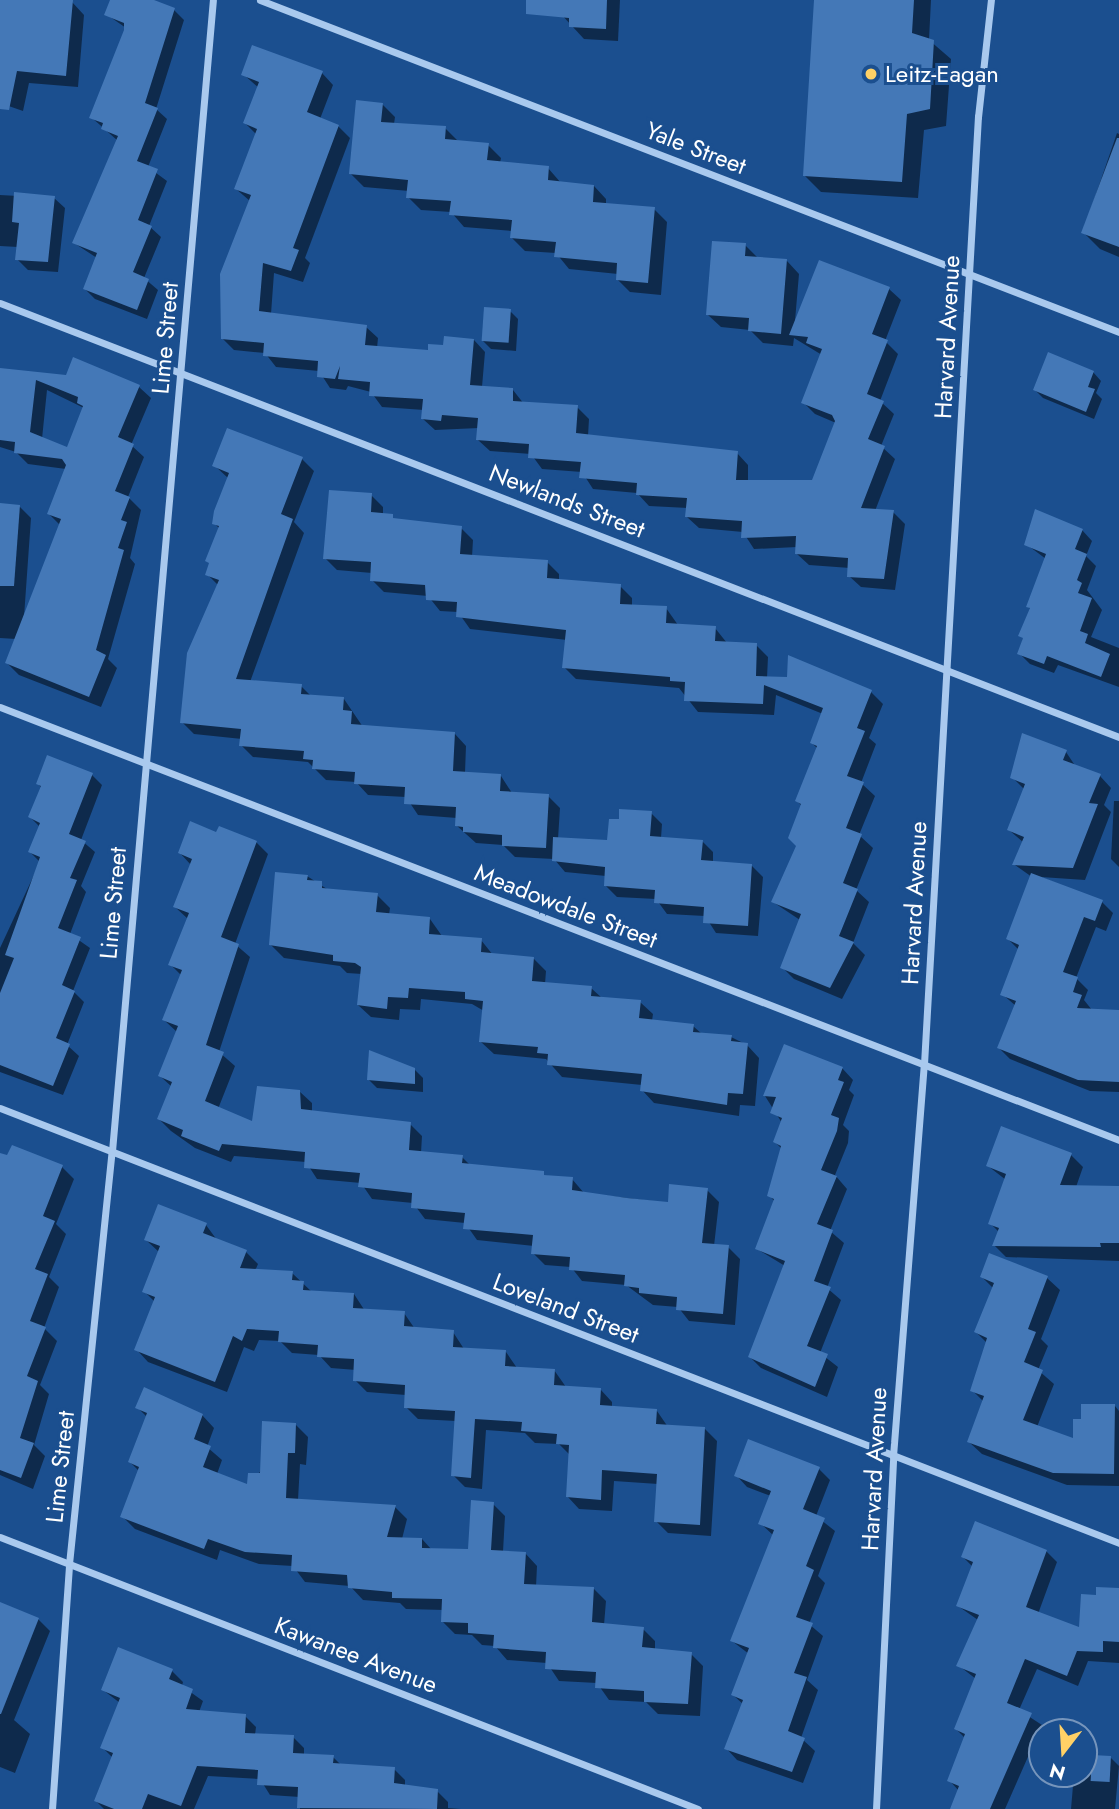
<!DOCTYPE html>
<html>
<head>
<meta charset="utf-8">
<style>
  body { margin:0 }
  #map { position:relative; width:1119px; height:1809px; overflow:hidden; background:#1b4f8f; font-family:Jost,sans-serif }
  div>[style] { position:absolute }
  .shadow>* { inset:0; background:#0007 }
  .building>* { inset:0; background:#4478b7; transform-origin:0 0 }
  .minor>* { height:7px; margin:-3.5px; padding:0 3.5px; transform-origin:3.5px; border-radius:3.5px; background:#a9c9ee }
  .dots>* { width:19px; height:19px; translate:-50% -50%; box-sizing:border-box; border:4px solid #1b4f8f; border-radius:50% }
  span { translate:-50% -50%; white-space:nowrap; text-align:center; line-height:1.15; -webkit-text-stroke:6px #1b4f8f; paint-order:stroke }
  .poi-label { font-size:24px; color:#fff }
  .left { translate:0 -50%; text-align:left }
  .street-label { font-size:24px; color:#fff }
  .north { position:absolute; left:1028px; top:1718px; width:70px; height:70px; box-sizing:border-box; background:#1b4f8f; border:2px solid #7695bc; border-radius:50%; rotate:197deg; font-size:19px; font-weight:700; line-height:28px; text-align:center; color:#fff }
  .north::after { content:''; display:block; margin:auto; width:24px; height:32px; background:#ffd166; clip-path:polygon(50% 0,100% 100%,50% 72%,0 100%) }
</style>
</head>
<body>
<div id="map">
  <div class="shadow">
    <div style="clip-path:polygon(0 0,72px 2px,84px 15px,78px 87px,29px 83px,23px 111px,0 103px)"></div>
    <div style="clip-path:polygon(111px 0,149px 0,174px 10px,184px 20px,156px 109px,167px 119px,148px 167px,167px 181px,149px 226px,161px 237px,144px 278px,158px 290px,147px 319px,95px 299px,85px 289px,97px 258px,74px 243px,118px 141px,91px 117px,126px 28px,106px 14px)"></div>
    <div style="clip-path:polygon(548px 0,620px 0,618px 41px,584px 39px)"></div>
    <div style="clip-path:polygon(815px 0,931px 0,929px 40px,951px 59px,946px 126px,924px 130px,918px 198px,821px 192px,804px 175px)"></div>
    <div style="clip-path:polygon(322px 73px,333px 85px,320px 119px,338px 126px,350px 138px,305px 258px,310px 263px,303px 282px,274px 273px,271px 314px,366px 327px,378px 338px,377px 348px,429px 352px,474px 340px,485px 352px,482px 387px,513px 390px,524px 404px,577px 407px,589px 419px,588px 436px,737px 453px,748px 465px,748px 482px,814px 482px,836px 423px,815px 414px,803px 402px,822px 355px,794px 338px,793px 346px,763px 343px,750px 330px,721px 327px,708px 315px,745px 245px,759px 259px,787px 261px,799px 274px,795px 321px,889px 289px,901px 300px,885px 341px,898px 354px,880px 401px,894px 414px,881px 446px,895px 459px,875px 511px,893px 512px,905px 524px,895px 590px,861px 587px,849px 576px,850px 568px,809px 565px,797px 554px,797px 547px,754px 549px,743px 532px,699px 528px,687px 517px,688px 508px,649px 506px,637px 493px,593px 489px,582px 472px,542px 469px,531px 454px,490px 451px,478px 440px,479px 428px,435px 430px,423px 419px,424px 410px,382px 407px,371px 392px,348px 386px,346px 390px,330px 388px,319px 371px,276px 367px,265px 353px,234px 350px,222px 338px,250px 201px,236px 189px,256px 134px,245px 123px,259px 88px,243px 74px)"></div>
    <div style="clip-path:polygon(382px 104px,395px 117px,394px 124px,445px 128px,458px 141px,488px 145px,501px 158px,500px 163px,548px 168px,561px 183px,594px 186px,606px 199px,606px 205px,654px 209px,667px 222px,661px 295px,630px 292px,617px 279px,618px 274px,569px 269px,556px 253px,525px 251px,512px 238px,512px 231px,464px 227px,451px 212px,421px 210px,408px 197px,409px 191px,364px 187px,351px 174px)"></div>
    <div style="clip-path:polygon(1117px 133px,1119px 134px,1119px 257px,1100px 249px,1083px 232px)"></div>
    <div style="clip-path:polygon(0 195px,54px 198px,65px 208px,58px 272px,28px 270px,17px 259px,18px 247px,0 246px)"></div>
    <div style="clip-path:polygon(510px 311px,518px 319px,516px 351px,491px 349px,483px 341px)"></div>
    <div style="clip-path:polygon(evenodd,0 370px,139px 387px,151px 398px,131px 445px,144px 457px,128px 497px,141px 510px,130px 558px,135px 564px,108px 659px,117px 668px,101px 707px,19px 675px,7px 663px,16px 639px,0 638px,0 505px,20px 507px,31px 518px,24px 617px,60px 525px,49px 514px,66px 469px,28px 464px,16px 452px,0 447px,0 370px,47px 390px,84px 408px,67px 449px,42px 439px,47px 390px)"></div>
    <div style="clip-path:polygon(1093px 372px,1101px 381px,1096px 393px,1102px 399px,1094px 419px,1043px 398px,1035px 390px)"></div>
    <div style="clip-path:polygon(228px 430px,302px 459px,314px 471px,294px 522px,304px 533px,250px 682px,301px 686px,312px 697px,344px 699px,363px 727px,455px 734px,466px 746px,465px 773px,501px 776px,512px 793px,548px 796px,560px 808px,558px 839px,608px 842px,620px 821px,651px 813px,662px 824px,661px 838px,702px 841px,713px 852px,713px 863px,752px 866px,763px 877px,758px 936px,716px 933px,705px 916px,667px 914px,656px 899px,617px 897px,606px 886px,606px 876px,565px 872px,554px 859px,515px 857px,503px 845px,476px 843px,456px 825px,457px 818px,418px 815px,406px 797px,368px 795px,356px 782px,326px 780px,308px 762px,253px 757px,241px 745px,242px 739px,194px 734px,182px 722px,219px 586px,207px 574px,220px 529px,214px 523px,229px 479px,214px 465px)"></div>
    <div style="clip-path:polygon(371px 495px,383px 507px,383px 514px,398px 521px,461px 528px,473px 540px,472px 557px,547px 562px,559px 574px,559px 581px,620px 586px,632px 598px,632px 606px,666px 608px,678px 625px,715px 628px,727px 643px,756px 645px,768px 657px,767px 678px,871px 692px,883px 704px,869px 738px,876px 744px,861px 783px,875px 796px,859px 835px,873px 848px,856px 890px,869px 902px,853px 943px,865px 955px,842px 999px,794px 979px,782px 967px,800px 920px,773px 902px,798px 846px,802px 806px,797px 801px,818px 749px,812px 743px,823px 714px,776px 695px,774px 715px,698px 712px,679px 688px,576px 679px,564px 667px,567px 640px,470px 629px,458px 612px,440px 611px,428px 596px,384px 592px,372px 580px,372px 573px,337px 570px,325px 558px)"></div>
    <div style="clip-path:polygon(1082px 530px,1092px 541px,1086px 556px,1096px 566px,1087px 590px,1102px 610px,1091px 637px,1119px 648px,1119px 687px,1058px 665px,1054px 673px,1030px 664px,1019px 653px,1031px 610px,1028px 606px,1046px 559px,1026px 544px)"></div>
    <div style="clip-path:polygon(1066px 752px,1076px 767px,1100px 776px,1111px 788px,1104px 805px,1111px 812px,1085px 880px,1041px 877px,1102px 902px,1113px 913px,1106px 931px,1096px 927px,1076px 978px,1088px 990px,1084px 1000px,1092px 1010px,1119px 1011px,1119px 1092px,1090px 1091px,1010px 1059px,999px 1048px,1016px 1006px,1002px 994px,1019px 950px,1008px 939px,1032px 877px,1015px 865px,1024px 843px,1009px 830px,1025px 790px,1012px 777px)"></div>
    <div style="clip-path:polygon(48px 758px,92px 775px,102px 785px,81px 840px,95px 852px,81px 886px,86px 892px,70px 934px,90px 948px,73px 991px,84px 1002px,67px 1045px,79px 1056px,63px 1095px,0 1072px,0 948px,40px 862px,30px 852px,40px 827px,30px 817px,42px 788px,38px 784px)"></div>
    <div style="clip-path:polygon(1114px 801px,1119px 801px,1119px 867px,1111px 859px)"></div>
    <div style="clip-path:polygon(217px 834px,256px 842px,268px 854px,235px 944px,250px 957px,219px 1052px,235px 1066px,218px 1109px,254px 1123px,299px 1091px,312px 1103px,312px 1112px,410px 1124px,422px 1136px,421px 1153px,462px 1157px,471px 1166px,572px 1179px,584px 1193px,669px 1203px,707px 1190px,719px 1202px,714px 1246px,728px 1247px,740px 1259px,735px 1325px,689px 1321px,678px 1307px,653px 1305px,626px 1285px,582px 1281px,571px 1267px,545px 1265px,533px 1253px,534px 1246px,477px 1240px,465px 1223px,425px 1219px,413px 1203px,372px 1199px,361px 1183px,317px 1179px,306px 1162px,234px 1156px,231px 1162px,195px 1148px,171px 1131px,159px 1119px,172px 1087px,160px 1076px,177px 1032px,164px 1020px,182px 976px,170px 964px,188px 919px,175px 907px,191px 865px,180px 853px)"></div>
    <div style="clip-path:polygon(307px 876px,330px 891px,377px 895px,390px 908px,389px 915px,430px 919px,442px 936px,481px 940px,493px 955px,534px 959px,546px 971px,545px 984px,591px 988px,602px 998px,640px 1002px,653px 1014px,652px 1021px,693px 1026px,702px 1034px,731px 1037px,747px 1045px,759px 1058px,755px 1106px,740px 1105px,739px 1116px,654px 1103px,642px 1090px,642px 1085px,562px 1077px,546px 1059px,494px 1054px,481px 1042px,484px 1011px,472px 1004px,421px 999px,420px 1010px,400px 1009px,399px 1020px,371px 1017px,358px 1005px,362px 974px,347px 973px,340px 966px,284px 958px,271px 945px)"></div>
    <div style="clip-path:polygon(842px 1068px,853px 1080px,849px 1090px,854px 1095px,843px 1125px,849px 1131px,848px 1143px,835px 1175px,847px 1189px,830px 1231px,844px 1243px,827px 1288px,841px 1300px,820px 1353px,838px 1367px,827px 1397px,761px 1368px,750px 1357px,785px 1266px,757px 1249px,775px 1202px,769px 1195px,782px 1149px,775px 1142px,782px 1123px,765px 1096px)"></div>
    <div style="clip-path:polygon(414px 1069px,423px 1078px,423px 1092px,377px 1088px,368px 1079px)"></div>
    <div style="clip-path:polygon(0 1155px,62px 1167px,74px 1179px,56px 1224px,66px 1234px,49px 1277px,59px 1287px,44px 1328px,57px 1341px,40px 1385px,49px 1394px,34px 1445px,45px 1456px,33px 1489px,0 1475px)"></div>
    <div style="clip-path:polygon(1071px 1155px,1083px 1167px,1076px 1187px,1119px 1188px,1119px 1261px,1006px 1257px,994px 1245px,999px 1232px,990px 1223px,1006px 1180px,988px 1166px)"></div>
    <div style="clip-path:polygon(206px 1225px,217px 1240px,246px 1252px,258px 1264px,255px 1271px,292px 1273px,312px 1292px,354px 1294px,365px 1311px,404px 1313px,415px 1329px,453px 1332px,464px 1349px,506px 1352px,517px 1368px,554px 1370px,566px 1387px,601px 1390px,612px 1402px,612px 1408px,657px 1411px,668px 1427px,705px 1429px,717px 1441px,711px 1536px,668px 1533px,656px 1521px,658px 1484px,614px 1481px,612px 1511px,579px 1509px,568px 1497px,570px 1455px,559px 1444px,535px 1443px,525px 1433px,486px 1430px,482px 1489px,465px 1487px,453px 1475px,456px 1421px,418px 1419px,406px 1407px,406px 1395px,367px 1392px,355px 1380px,356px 1370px,331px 1368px,319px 1355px,292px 1353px,280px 1341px,259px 1340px,254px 1351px,244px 1347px,227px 1392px,148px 1362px,137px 1350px,155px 1302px,144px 1291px,159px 1252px,146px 1240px)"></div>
    <div style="clip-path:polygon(990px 1255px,1047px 1278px,1060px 1290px,1041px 1339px,1048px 1346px,1038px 1370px,1054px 1384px,1037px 1427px,1075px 1441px,1082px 1421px,1115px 1406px,1119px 1411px,1119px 1486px,1067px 1485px,982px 1454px,969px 1442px,984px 1402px,972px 1390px,987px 1343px,976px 1332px,994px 1289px,982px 1277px)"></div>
    <div style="clip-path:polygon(138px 1408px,202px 1415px,214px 1428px,207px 1447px,222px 1460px,217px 1474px,249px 1486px,296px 1425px,308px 1437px,306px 1465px,300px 1464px,298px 1500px,395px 1507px,407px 1519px,402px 1539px,422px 1539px,432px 1550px,470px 1551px,493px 1504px,505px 1516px,503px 1552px,525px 1553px,537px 1566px,536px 1587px,594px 1589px,606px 1601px,604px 1625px,643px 1629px,655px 1641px,655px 1650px,691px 1654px,703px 1666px,700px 1716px,658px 1714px,646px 1702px,609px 1700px,597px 1683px,559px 1681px,547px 1663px,507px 1660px,495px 1646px,482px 1645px,472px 1635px,455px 1634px,443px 1622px,444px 1610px,406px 1609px,400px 1603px,363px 1600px,350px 1586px,305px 1582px,293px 1566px,259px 1564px,220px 1550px,217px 1560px,135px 1529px,122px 1516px,139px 1471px,130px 1462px,147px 1417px)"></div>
    <div style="clip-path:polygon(819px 1469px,830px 1480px,816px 1516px,835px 1531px,818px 1576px,825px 1583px,809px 1624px,823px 1636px,807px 1680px,818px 1690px,801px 1738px,815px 1751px,803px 1783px,737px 1760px,726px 1748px,743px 1704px,733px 1695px,749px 1654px,732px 1641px,774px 1536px,760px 1523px,771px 1496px,747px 1487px,736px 1475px)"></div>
    <div style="clip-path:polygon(1046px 1551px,1057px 1562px,1038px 1614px,1081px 1630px,1098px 1597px,1119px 1590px,1119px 1663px,1088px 1661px,1078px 1686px,1037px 1669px,1019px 1710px,1042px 1725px,1005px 1809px,952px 1809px,959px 1791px,949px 1780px,965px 1738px,956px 1729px,976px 1679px,958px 1665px,978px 1620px,958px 1606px,973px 1567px,963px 1557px)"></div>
    <div style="clip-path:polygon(0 1604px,38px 1619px,50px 1631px,14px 1720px,30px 1734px,15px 1773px,0 1767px)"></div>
    <div style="clip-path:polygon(119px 1649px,172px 1671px,183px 1682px,182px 1686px,203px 1701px,199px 1712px,245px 1716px,256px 1727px,255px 1735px,293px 1737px,304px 1748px,304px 1755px,333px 1757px,341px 1765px,394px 1769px,405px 1780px,405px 1786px,437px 1791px,448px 1802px,448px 1808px,461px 1809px,300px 1809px,300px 1797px,270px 1795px,260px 1779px,208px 1776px,194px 1809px,104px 1809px,96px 1801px,113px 1758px,102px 1747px,120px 1703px,103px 1690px)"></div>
    <div style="clip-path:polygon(1111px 1758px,1119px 1766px,1115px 1809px,1071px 1809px,1074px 1774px,1084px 1774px,1084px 1766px,1092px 1769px)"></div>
  </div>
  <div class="building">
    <div style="clip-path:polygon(0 0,73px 0,66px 76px,17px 71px,9px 110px,0 109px)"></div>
    <div style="clip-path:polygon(110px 0,154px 0,175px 8px,145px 103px,158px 108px,137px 161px,158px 169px,138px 220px,152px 226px,133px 272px,149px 279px,137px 310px,83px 289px,97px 253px,72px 243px,118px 136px,101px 129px,103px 123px,89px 118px,124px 30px,124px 23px,104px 15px)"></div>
    <div style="clip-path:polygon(526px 0,607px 0,606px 29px,569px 27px,569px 18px,526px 14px)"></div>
    <div style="clip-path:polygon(814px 0,914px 0,912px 33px,934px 40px,930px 109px,907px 114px,902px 182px,803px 176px)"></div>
    <div style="clip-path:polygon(252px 45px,323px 71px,307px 112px,339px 125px,293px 248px,299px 250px,291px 271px,263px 263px,259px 311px,367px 325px,365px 345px,428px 350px,428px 344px,443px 345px,444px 336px,474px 339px,470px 385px,513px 388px,513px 401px,578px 405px,576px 433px,738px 451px,736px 480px,812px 480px,835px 421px,832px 415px,801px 403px,822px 349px,806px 343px,808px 337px,789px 335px,819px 260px,890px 287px,872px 334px,888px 340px,867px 394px,884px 401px,868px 439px,885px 446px,861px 508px,894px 510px,884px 579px,847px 577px,848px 558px,795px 554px,796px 536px,741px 538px,742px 521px,685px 517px,687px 498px,636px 495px,637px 483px,579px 478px,581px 462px,528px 458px,529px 444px,476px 440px,478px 418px,442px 415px,441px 421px,421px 419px,423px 399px,369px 396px,370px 382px,338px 379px,340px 366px,335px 379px,317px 377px,318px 361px,263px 356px,264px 343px,221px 339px,220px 274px,251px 195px,234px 189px,257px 129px,243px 123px,259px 82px,241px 75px)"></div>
    <div style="clip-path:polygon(356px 100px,383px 103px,381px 122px,446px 126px,445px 139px,489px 143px,487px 160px,549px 166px,548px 180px,594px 185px,593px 202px,655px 207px,648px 283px,616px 280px,617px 263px,554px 257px,556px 242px,510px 238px,512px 220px,449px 215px,451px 201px,406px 198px,408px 180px,349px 174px)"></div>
    <div style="clip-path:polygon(1117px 138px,1119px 138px,1119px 247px,1081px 233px)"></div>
    <div style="clip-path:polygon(14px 192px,55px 196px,48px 262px,15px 260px,19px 223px,12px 222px)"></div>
    <div style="clip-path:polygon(712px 241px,746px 243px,745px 256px,787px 259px,781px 334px,748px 331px,749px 318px,706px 315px)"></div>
    <div style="left:484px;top:307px;width:27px;height:34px;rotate:4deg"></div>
    <div style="clip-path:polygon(1048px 352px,1094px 371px,1088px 387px,1095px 389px,1086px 412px,1033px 390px)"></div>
    <div style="clip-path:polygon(evenodd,73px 357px,140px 385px,118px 437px,134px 444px,115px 491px,130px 497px,121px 520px,127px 522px,118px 548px,124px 550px,96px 650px,106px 655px,89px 697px,5px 663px,61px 519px,47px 514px,66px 465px,62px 459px,14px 453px,15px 442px,0 440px,0 368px,66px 375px,73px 357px,36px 380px,78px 397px,77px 403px,83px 406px,67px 447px,30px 432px,36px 380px)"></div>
    <div style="clip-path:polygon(227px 428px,303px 457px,281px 514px,293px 519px,236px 679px,302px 684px,301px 694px,344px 697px,343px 710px,352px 711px,351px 724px,455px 732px,453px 771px,501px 774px,500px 791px,549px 794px,546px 848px,502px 846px,502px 835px,463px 832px,463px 827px,455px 826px,456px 807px,404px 804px,405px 787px,354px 784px,355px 772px,312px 769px,313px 760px,303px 759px,304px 751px,239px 746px,241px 729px,180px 723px,187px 653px,219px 580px,205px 575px,209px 563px,205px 561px,219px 526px,212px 524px,214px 511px,229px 473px,212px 466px)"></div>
    <div style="clip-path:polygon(329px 490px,372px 493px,371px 512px,393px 514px,393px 518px,462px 526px,460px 554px,548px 560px,547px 578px,621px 584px,620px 604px,667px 606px,666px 623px,716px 626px,715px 641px,757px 643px,756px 676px,787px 677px,788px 655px,872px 690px,857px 728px,865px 731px,847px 776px,864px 782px,846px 828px,862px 834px,843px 883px,858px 889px,839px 936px,854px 942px,830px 988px,780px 968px,801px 914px,771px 902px,796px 846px,788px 838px,801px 804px,795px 801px,817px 746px,810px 743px,823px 708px,764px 685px,763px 704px,684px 701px,685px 682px,670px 681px,670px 677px,562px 668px,566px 630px,456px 617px,457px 602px,426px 600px,425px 585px,370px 581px,371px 562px,323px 559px)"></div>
    <div style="clip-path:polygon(0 503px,20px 505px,14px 586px,0 586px)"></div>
    <div style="clip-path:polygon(1035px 509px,1083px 529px,1075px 549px,1087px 554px,1077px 580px,1082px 583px,1078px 593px,1092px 598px,1080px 631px,1088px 634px,1085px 643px,1110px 654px,1101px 677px,1047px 656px,1044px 664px,1017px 654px,1023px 638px,1018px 636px,1030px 608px,1026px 607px,1046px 554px,1024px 545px)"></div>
    <div style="clip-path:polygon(1022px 733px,1067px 750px,1063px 760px,1101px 774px,1089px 803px,1098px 804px,1073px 868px,1012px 865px,1024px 837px,1007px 830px,1025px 784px,1010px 778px)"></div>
    <div style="clip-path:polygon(47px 755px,93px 773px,69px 834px,86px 841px,70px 878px,77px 880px,58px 928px,81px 937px,62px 985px,75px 991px,56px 1038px,70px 1044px,53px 1086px,0 1065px,0 993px,14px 958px,5px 955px,40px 857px,28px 852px,40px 823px,28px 817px,41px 786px,36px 784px)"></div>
    <div style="clip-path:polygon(619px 809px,652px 811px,650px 836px,703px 840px,701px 860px,752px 864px,748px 926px,703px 923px,704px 907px,654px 903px,655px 890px,604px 886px,605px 867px,552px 861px,553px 837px,607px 840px,609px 819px,619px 819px)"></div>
    <div style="clip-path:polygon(190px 821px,216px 832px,219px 826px,257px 841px,221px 937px,239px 944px,206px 1045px,224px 1052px,205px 1101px,252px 1121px,257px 1086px,300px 1090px,301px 1109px,411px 1122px,409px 1150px,463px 1155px,462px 1163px,544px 1171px,544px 1175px,573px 1177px,572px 1190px,627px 1198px,668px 1202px,669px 1184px,708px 1188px,702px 1243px,729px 1245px,723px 1314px,676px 1310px,677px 1297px,639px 1293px,639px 1288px,624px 1286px,625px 1275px,569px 1270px,570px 1257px,531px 1254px,533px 1235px,463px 1229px,465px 1213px,411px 1208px,412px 1193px,358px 1187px,360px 1173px,304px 1168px,305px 1152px,222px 1144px,219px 1151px,181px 1136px,183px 1130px,157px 1119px,172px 1082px,158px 1076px,178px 1026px,162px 1020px,182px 970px,168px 965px,189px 913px,173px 907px,192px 859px,178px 853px)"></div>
    <div style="clip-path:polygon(275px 872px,308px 875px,307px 880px,322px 881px,322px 888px,378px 893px,376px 912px,430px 917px,429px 934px,482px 938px,481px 952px,534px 957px,532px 981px,592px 986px,591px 996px,641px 1000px,639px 1018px,694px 1024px,693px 1032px,732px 1035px,731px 1041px,748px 1043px,743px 1094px,728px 1093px,727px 1105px,640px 1091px,642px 1074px,547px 1065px,548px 1054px,537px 1053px,538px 1047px,479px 1042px,483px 1001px,465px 999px,465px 992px,409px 988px,408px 998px,388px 997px,387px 1009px,357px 1005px,361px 967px,355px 963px,333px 961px,333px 955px,269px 945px)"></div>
    <div style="clip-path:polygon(1031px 873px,1103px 900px,1095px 921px,1084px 917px,1063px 972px,1078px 977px,1073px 992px,1082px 995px,1077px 1008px,1119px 1010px,1119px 1082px,1078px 1080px,997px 1048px,1016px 1001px,1000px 995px,1019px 945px,1006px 939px)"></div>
    <div style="clip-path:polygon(784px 1044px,843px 1067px,838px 1080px,844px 1082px,831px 1115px,839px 1118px,837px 1131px,821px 1170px,837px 1176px,817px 1224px,833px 1230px,814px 1281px,831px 1287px,807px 1346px,828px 1354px,815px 1387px,748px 1357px,785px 1261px,755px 1249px,774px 1199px,767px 1196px,781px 1146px,773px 1142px,782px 1118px,770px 1113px,776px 1097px,763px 1096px)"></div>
    <div style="clip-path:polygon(369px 1050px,415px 1068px,415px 1084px,367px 1080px)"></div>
    <div style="clip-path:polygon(1001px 1126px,1072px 1153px,1060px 1185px,1119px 1186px,1119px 1243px,1100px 1243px,1101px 1247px,992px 1246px,999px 1228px,988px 1224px,1006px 1174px,986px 1166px)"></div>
    <div style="clip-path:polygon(12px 1145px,63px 1165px,43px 1216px,55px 1221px,35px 1269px,48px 1274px,30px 1321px,46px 1327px,27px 1376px,38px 1381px,20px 1438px,34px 1443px,21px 1478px,0 1470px,0 1153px,7px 1155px)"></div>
    <div style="clip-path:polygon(158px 1204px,207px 1223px,203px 1233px,247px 1250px,240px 1268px,293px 1271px,292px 1280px,304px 1281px,303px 1290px,354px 1293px,353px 1308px,405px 1311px,404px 1326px,454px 1330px,453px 1347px,506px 1350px,505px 1366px,555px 1369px,554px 1385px,601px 1388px,600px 1405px,657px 1409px,656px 1424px,705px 1427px,700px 1525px,654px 1522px,657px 1474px,602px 1470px,601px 1500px,566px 1497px,569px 1445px,556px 1444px,557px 1434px,521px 1431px,522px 1422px,475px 1419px,471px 1478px,451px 1476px,455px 1411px,404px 1408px,405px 1385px,353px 1381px,354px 1359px,317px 1357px,318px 1345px,278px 1342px,279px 1331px,247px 1329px,242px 1341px,233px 1336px,215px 1382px,134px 1350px,155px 1297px,142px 1292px,160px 1246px,144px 1240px)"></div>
    <div style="clip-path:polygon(989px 1253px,1048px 1276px,1028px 1329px,1036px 1332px,1024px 1362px,1043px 1370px,1023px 1420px,1073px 1438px,1073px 1419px,1081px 1419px,1081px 1404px,1115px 1404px,1114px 1474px,1053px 1473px,967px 1442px,984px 1396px,970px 1391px,987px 1338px,974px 1332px,994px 1283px,980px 1277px)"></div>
    <div style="clip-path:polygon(144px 1387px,203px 1414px,194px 1439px,211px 1446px,203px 1467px,247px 1484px,248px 1473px,260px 1473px,262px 1421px,296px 1423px,295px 1453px,288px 1453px,286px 1498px,396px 1505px,387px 1537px,422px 1538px,422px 1548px,468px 1549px,471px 1500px,494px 1502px,491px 1550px,526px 1552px,524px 1584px,594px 1587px,592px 1622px,644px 1627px,642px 1647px,692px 1652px,688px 1704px,644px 1702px,644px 1691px,595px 1688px,596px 1672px,545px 1669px,546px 1652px,493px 1648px,494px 1635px,468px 1633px,468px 1623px,441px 1622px,442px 1599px,392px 1598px,392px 1592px,348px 1588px,347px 1575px,291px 1571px,292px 1555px,245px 1552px,208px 1539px,204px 1549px,120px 1517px,139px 1467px,128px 1462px,147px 1413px,135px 1408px)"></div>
    <div style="clip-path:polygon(748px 1439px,820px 1467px,803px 1509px,825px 1518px,806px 1566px,814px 1570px,796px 1617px,813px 1623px,794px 1673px,807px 1677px,788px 1731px,805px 1738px,792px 1772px,724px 1749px,743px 1700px,731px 1695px,749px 1648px,730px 1641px,774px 1530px,758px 1524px,771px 1491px,734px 1476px)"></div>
    <div style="clip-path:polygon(975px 1521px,1047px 1550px,1026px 1607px,1079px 1627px,1081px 1594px,1096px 1595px,1096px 1587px,1119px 1588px,1119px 1642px,1103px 1641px,1103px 1652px,1077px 1651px,1067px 1676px,1025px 1659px,1007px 1703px,1032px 1713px,990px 1809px,950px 1809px,959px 1786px,947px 1781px,965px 1734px,954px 1729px,976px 1674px,956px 1666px,979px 1615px,956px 1606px,973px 1562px,961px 1557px)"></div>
    <div style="clip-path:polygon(0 1602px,39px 1618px,1px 1714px,0 1714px)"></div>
    <div style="clip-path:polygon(118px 1647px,173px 1669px,169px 1679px,193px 1689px,186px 1709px,246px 1714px,245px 1733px,294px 1735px,293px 1753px,334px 1755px,333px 1763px,395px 1767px,394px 1783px,438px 1789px,437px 1809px,297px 1808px,298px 1787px,257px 1785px,258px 1770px,197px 1766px,181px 1806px,148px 1794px,142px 1809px,114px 1809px,94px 1801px,113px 1753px,100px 1748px,120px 1698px,101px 1690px)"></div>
    <div style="left:1092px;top:1755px;width:19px;height:26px;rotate:3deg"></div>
  </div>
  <div class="minor">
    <div style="left:260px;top:0;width:921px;rotate:21.13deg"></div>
    <div style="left:0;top:303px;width:1200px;rotate:21.2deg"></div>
    <div style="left:0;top:707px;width:1200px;rotate:21.15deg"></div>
    <div style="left:0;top:1108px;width:1201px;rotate:21.24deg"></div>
    <div style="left:0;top:1537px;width:749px;rotate:21.29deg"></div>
    <div style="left:52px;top:1809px;width:246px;rotate:-86deg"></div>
    <div style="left:69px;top:1564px;width:415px;rotate:-84.1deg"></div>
    <div style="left:112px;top:1151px;width:1155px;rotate:-84.99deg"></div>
    <div style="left:876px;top:1809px;width:353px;rotate:-87.2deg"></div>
    <div style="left:893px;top:1456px;width:393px;rotate:-85.5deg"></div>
    <div style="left:924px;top:1064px;width:949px;rotate:-86.74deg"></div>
    <div style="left:978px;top:117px;width:118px;rotate:-83.7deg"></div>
  </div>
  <div class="dots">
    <div style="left:871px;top:74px;background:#ffd166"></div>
  </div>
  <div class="poi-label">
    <span class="left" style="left:885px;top:74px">Leitz-Eagan</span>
  </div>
  <div class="street-label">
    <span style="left:696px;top:148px;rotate:21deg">Yale Street</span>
    <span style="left:947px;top:337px;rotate:-87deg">Harvard Avenue</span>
    <span style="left:165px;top:338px;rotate:-85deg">Lime Street</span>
    <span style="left:567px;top:501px;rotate:21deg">Newlands Street</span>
    <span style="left:113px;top:903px;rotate:-85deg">Lime Street</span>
    <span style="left:914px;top:903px;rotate:-87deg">Harvard Avenue</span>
    <span style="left:566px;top:906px;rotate:21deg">Meadowdale Street</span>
    <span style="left:566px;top:1308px;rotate:21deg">Loveland Street</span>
    <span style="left:60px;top:1467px;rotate:-84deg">Lime Street</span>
    <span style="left:874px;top:1469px;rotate:-87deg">Harvard Avenue</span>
    <span style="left:356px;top:1655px;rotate:21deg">Kawanee Avenue</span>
  </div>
  <div class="north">N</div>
</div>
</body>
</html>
